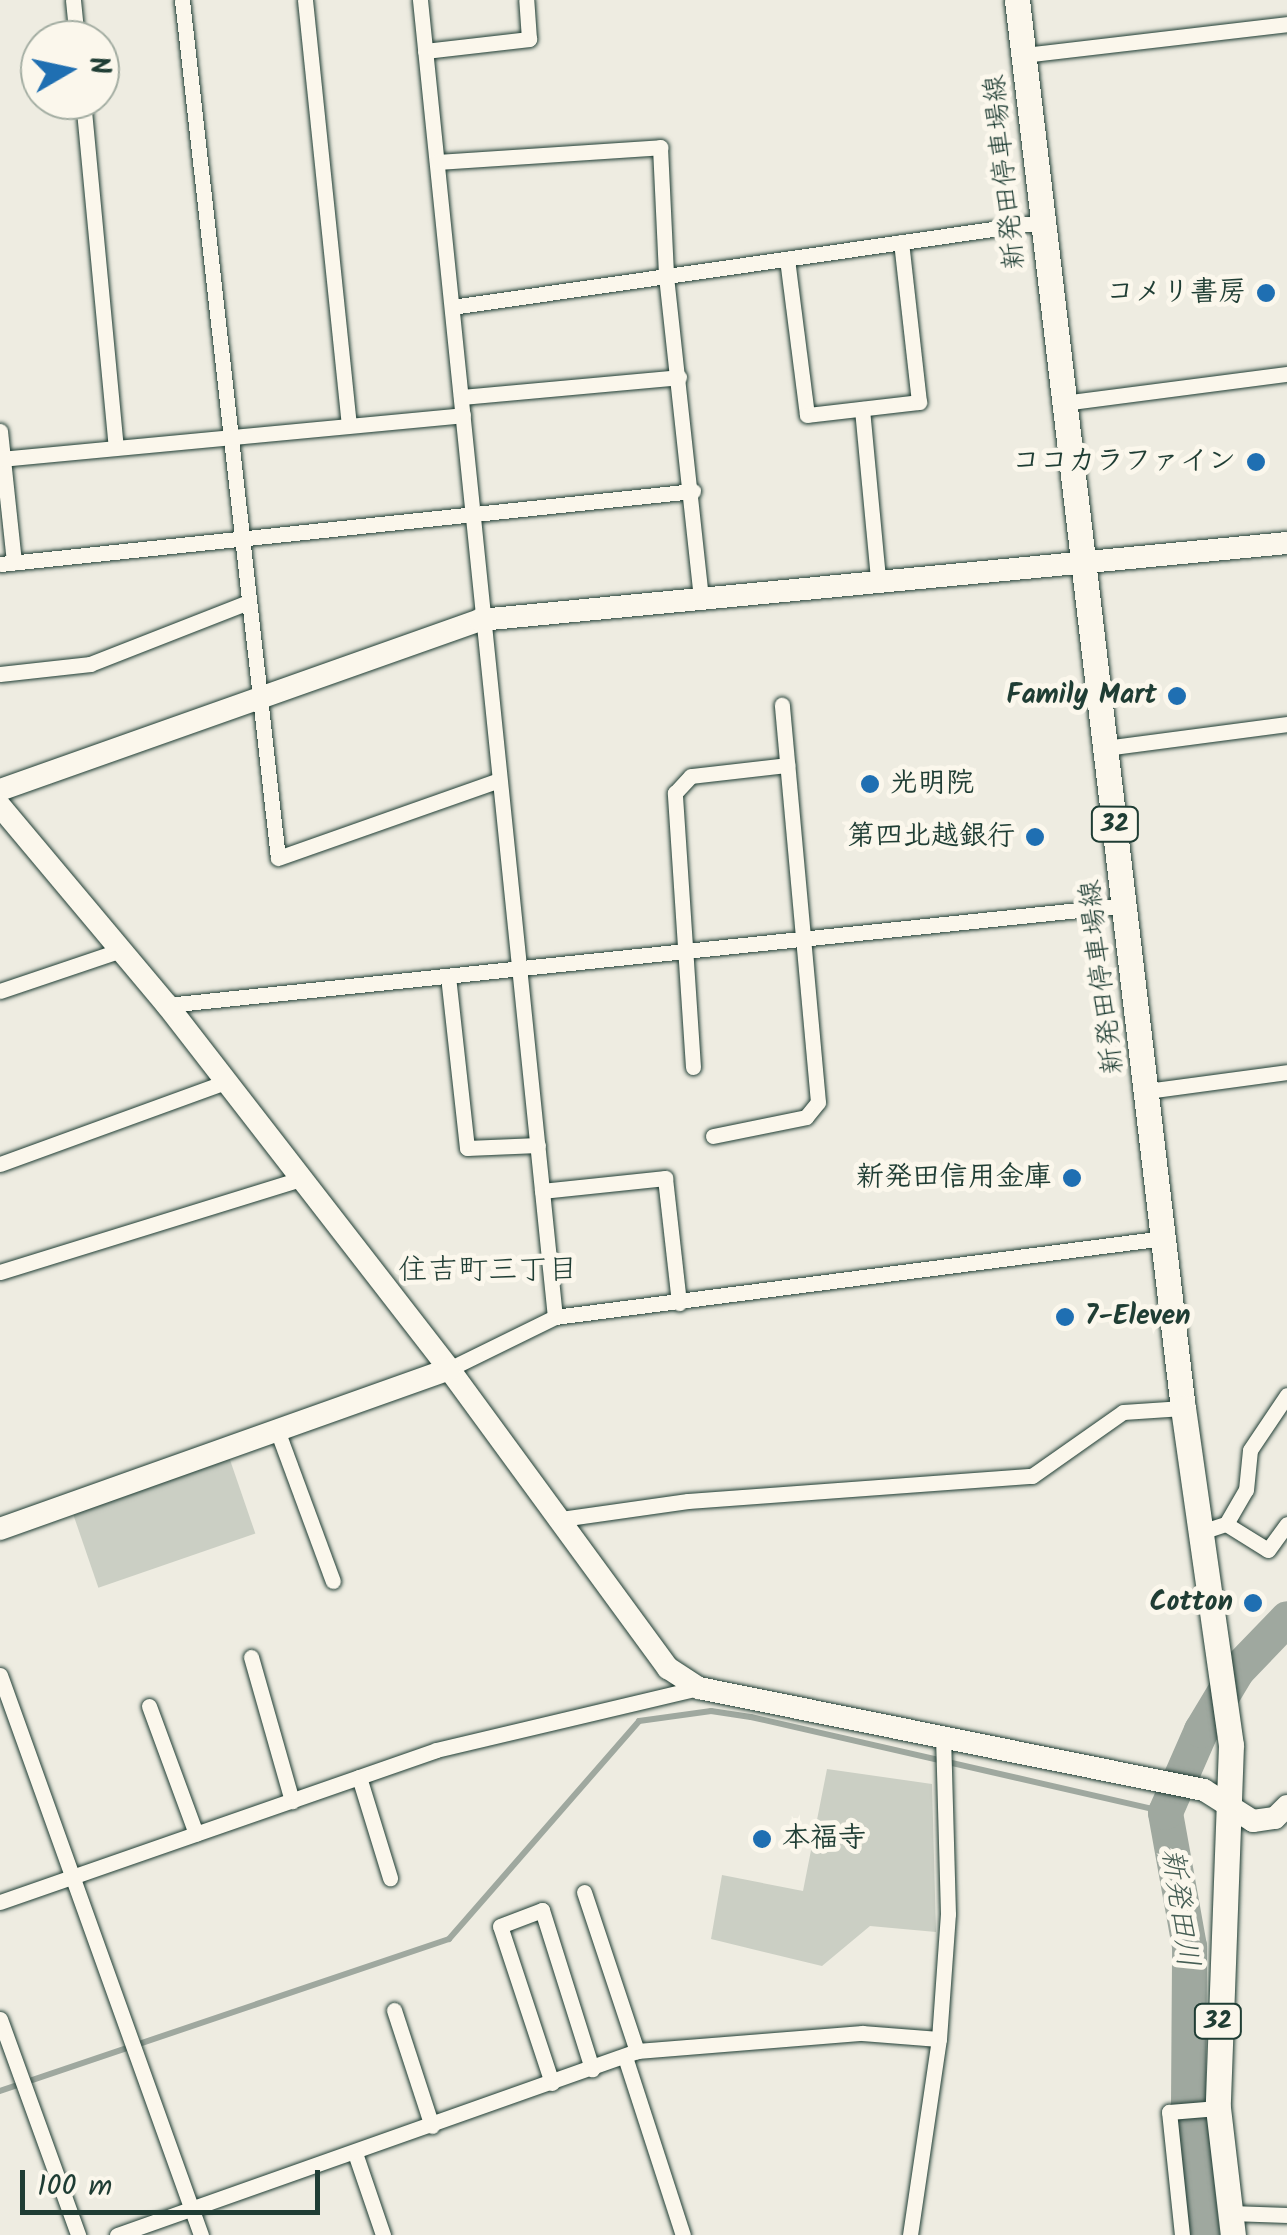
<!DOCTYPE html>
<html>
<head>
<meta charset="utf-8">
<style>
  body { margin:0 }
  #map { position:relative; width:1287px; height:2235px; overflow:hidden; background:#eeece1; font-family:Kalam,"Klee One",sans-serif }
  div>[style] { position:absolute }
  .green>* { inset:0; background:#cbcfc4; transform-origin:0 0 }
  .stream>* { height:6px; margin:-3px; padding:0 3px; transform-origin:3px; border-radius:3px; background:#9fa89f }
  .river>* { height:35px; margin:-17.5px; padding:0 17.5px; transform-origin:17.5px; border-radius:17.5px; background:#9fa89f }
  .roads { filter:drop-shadow(0 0 2px #1f3d34) drop-shadow(0 0 2px #1f3d34) }
  .street>* { height:15px; margin:-7.5px; padding:0 7.5px; transform-origin:7.5px; border-radius:7.5px; background:#fbf7ec }
  .secondary>* { height:22px; margin:-11px; padding:0 11px; transform-origin:11px; border-radius:11px; background:#fbf7ec }
  .primary>* { height:25px; margin:-12.5px; padding:0 12.5px; transform-origin:12.5px; border-radius:12.5px; background:#fbf7ec }
  .dots>* { width:28px; height:28px; translate:-50% -50%; box-sizing:border-box; border:5px solid #fbf7ec; border-radius:50% }
  span { translate:-50% -50%; white-space:nowrap; text-align:center; line-height:1.15; -webkit-text-stroke:10px #fbf7ec; paint-order:stroke }
  .shield-label span { padding:2px 8px; background:#fbf7ec; border:2px solid; border-radius:8px; -webkit-text-stroke-width:0 }
  .shield-label { font-size:25px; color:#1f3d34; font-weight:700 }
  .street-label { font-size:28px; color:#1f3d34 }
  .poi-label { font-size:28px; color:#1f3d34; font-weight:700 }
  .right { translate:-100% -50%; text-align:right }
  .left { translate:0 -50%; text-align:left }
  .neighbourhood-label { font-size:30px; color:#1f3d34 }
  .water-label { font-size:30px; color:#455d54; font-style:italic }
  .north { position:absolute; left:20px; top:20px; width:100px; height:100px; box-sizing:border-box; background:#fbf7ec; border:2px solid #a3ada2; border-radius:50%; rotate:81deg; font-size:28px; font-weight:700; line-height:40px; text-align:center; color:#1f3d34 }
  .north::after { content:''; display:block; margin:auto; width:35px; height:45px; background:#1f6fb2; clip-path:polygon(50% 0,100% 100%,50% 72%,0 100%) }
  .scale { position:absolute; left:20px; top:2170px; width:300px; height:45px; box-sizing:border-box; border:5px solid #1f3d34; border-top:0; padding-left:12px; font-size:30px; line-height:35px; white-space:nowrap; color:#1f3d34; -webkit-text-stroke:8px #fbf7ec; paint-order:stroke }
</style>
</head>
<body>
<div id="map">
  <div class="green">
    <div style="left:229px;top:1457px;width:81px;height:166px;rotate:71deg"></div>
    <div style="clip-path:polygon(827px 1769px,932px 1784px,936px 1932px,870px 1926px,822px 1966px,711px 1939px,722px 1875px,803px 1891px)"></div>
  </div>
  <div class="stream">
    <div style="left:0;top:2091px;width:474px;rotate:-18.7deg"></div>
    <div style="left:449px;top:1939px;width:289px;rotate:-48.9deg"></div>
    <div style="left:639px;top:1721px;width:73px;rotate:-7.9deg"></div>
    <div style="left:711px;top:1711px;width:40px;rotate:8.5deg"></div>
    <div style="left:751px;top:1717px;width:425px;rotate:12.9deg"></div>
  </div>
  <div class="river">
    <div style="left:1202px;top:2235px;width:132px;rotate:-96.1deg"></div>
    <div style="left:1188px;top:2104px;width:158px;rotate:-89.6deg"></div>
    <div style="left:1189px;top:1946px;width:136px;rotate:-100.2deg"></div>
    <div style="left:1165px;top:1812px;width:90px;rotate:-66.3deg"></div>
    <div style="left:1201px;top:1730px;width:70px;rotate:-59deg"></div>
    <div style="left:1237px;top:1670px;width:72px;rotate:-46.1deg"></div>
  </div>
  <div class="roads">
    <div class="street">
      <div style="left:73px;top:0;width:40px;rotate:84.3deg"></div>
      <div style="left:182px;top:0;width:863px;rotate:83.62deg"></div>
      <div style="left:278px;top:858px;width:232px;rotate:-19.4deg"></div>
      <div style="left:305px;top:0;width:427px;rotate:84.1deg"></div>
      <div style="left:420px;top:0;width:1324px;rotate:84.15deg"></div>
      <div style="left:425px;top:51px;width:105px;rotate:-6.6deg"></div>
      <div style="left:529px;top:39px;width:39px;rotate:-94deg"></div>
      <div style="left:1024px;top:55px;width:265px;rotate:-6.7deg"></div>
      <div style="left:83px;top:100px;width:348px;rotate:84.6deg"></div>
      <div style="left:437px;top:162px;width:224px;rotate:-3.8deg"></div>
      <div style="left:660px;top:147px;width:129px;rotate:87.3deg"></div>
      <div style="left:666px;top:276px;width:322px;rotate:83.8deg"></div>
      <div style="left:787px;top:259px;width:157px;rotate:82.7deg"></div>
      <div style="left:807px;top:415px;width:113px;rotate:-6.6deg"></div>
      <div style="left:919px;top:402px;width:161px;rotate:-96.4deg"></div>
      <div style="left:452px;top:307px;width:595px;rotate:-8.21deg"></div>
      <div style="left:461px;top:397px;width:219px;rotate:-5.2deg"></div>
      <div style="left:1063px;top:403px;width:226px;rotate:-7.4deg"></div>
      <div style="left:862px;top:409px;width:171px;rotate:84.6deg"></div>
      <div style="left:0;top:431px;width:132px;rotate:83.9deg"></div>
      <div style="left:0;top:459px;width:465px;rotate:-5.4deg"></div>
      <div style="left:0;top:564px;width:697px;rotate:-6.01deg"></div>
      <div style="left:0;top:674px;width:91px;rotate:-6.3deg"></div>
      <div style="left:90px;top:664px;width:168px;rotate:-21.4deg"></div>
      <div style="left:1105px;top:748px;width:184px;rotate:-7.5deg"></div>
      <div style="left:448px;top:976px;width:173px;rotate:83.7deg"></div>
      <div style="left:467px;top:1148px;width:71px;rotate:-2.4deg"></div>
      <div style="left:0;top:991px;width:128px;rotate:-18.7deg"></div>
      <div style="left:167px;top:1005px;width:964px;rotate:-5.95deg"></div>
      <div style="left:693px;top:1067px;width:275px;rotate:-93.8deg"></div>
      <div style="left:675px;top:793px;width:23px;rotate:-47deg"></div>
      <div style="left:691px;top:776px;width:97px;rotate:-6.5deg"></div>
      <div style="left:1147px;top:1091px;width:141px;rotate:-7.7deg"></div>
      <div style="left:713px;top:1136px;width:95px;rotate:-11.5deg"></div>
      <div style="left:806px;top:1117px;width:19px;rotate:-51deg"></div>
      <div style="left:818px;top:1102px;width:399px;rotate:-95.2deg"></div>
      <div style="left:0;top:1164px;width:237px;rotate:-20deg"></div>
      <div style="left:542px;top:1191px;width:124px;rotate:-6deg"></div>
      <div style="left:665px;top:1178px;width:126px;rotate:83.6deg"></div>
      <div style="left:0;top:1272px;width:312px;rotate:-17.2deg"></div>
      <div style="left:449px;top:1369px;width:118px;rotate:-26.1deg"></div>
      <div style="left:555px;top:1317px;width:614px;rotate:-7.39deg"></div>
      <div style="left:277px;top:1430px;width:161px;rotate:69.7deg"></div>
      <div style="left:561px;top:1519px;width:128px;rotate:-8.1deg"></div>
      <div style="left:688px;top:1501px;width:345px;rotate:-4.2deg"></div>
      <div style="left:1032px;top:1476px;width:111px;rotate:-35.1deg"></div>
      <div style="left:1123px;top:1412px;width:60px;rotate:-3.8deg"></div>
      <div style="left:1226px;top:1524px;width:49px;rotate:31.8deg"></div>
      <div style="left:1268px;top:1550px;width:32px;rotate:-54deg"></div>
      <div style="left:1201px;top:1532px;width:26px;rotate:-18deg"></div>
      <div style="left:1226px;top:1524px;width:39px;rotate:-60deg"></div>
      <div style="left:1246px;top:1490px;width:40px;rotate:-84.3deg"></div>
      <div style="left:1250px;top:1450px;width:66px;rotate:-56.1deg"></div>
      <div style="left:251px;top:1657px;width:150px;rotate:74.1deg"></div>
      <div style="left:0;top:1675px;width:595px;rotate:70.26deg"></div>
      <div style="left:149px;top:1706px;width:136px;rotate:69.8deg"></div>
      <div style="left:359px;top:1777px;width:106px;rotate:72.9deg"></div>
      <div style="left:584px;top:1892px;width:168px;rotate:71.6deg"></div>
      <div style="left:0;top:1902px;width:462px;rotate:-19.2deg"></div>
      <div style="left:436px;top:1750px;width:270px;rotate:-13.3deg"></div>
      <div style="left:394px;top:2010px;width:122px;rotate:71.9deg"></div>
      <div style="left:0;top:2019px;width:230px;rotate:70.1deg"></div>
      <div style="left:626px;top:2060px;width:184px;rotate:72deg"></div>
      <div style="left:552px;top:2083px;width:165px;rotate:-108.3deg"></div>
      <div style="left:500px;top:1926px;width:45px;rotate:-20.9deg"></div>
      <div style="left:542px;top:1910px;width:167px;rotate:72.5deg"></div>
      <div style="left:355px;top:2153px;width:87px;rotate:71.1deg"></div>
      <div style="left:1231px;top:2213px;width:56px;rotate:2deg"></div>
      <div style="left:117px;top:2235px;width:552px;rotate:-19.49deg"></div>
      <div style="left:637px;top:2051px;width:226px;rotate:-4.6deg"></div>
      <div style="left:862px;top:2033px;width:77px;rotate:4.5deg"></div>
      <div style="left:910px;top:2235px;width:198px;rotate:-81.6deg"></div>
      <div style="left:939px;top:2039px;width:125px;rotate:-85.9deg"></div>
      <div style="left:948px;top:1914px;width:176px;rotate:-91.6deg"></div>
      <div style="left:1182px;top:2235px;width:124px;rotate:-96deg"></div>
      <div style="left:1169px;top:2112px;width:49px;rotate:-4.7deg"></div>
    </div>
    <div class="secondary">
      <div style="left:0;top:790px;width:509px;rotate:-19.5deg"></div>
      <div style="left:480px;top:620px;width:811px;rotate:-5.45deg"></div>
      <div style="left:0;top:806px;width:260px;rotate:50deg"></div>
      <div style="left:167px;top:1005px;width:460px;rotate:52.2deg"></div>
      <div style="left:449px;top:1369px;width:371px;rotate:53.8deg"></div>
      <div style="left:668px;top:1668px;width:37px;rotate:33deg"></div>
      <div style="left:699px;top:1688px;width:515px;rotate:11.42deg"></div>
      <div style="left:1204px;top:1790px;width:58px;rotate:32.3deg"></div>
      <div style="left:1253px;top:1821px;width:22px;rotate:-8deg"></div>
      <div style="left:1275px;top:1818px;width:17px;rotate:-45deg"></div>
      <div style="left:0;top:1529px;width:477px;rotate:-19.6deg"></div>
    </div>
    <div class="primary">
      <div style="left:1017px;top:0;width:1418px;rotate:83.28deg"></div>
      <div style="left:1183px;top:1408px;width:340px;rotate:81.9deg"></div>
      <div style="left:1231px;top:1745px;width:363px;rotate:92.1deg"></div>
      <div style="left:1218px;top:2108px;width:128px;rotate:83.3deg"></div>
    </div>
  </div>
  <div class="dots">
    <div style="left:1266px;top:293px;background:#1f6fb2"></div>
    <div style="left:1256px;top:462px;background:#1f6fb2"></div>
    <div style="left:1177px;top:696px;background:#1f6fb2"></div>
    <div style="left:870px;top:784px;background:#1f6fb2"></div>
    <div style="left:1035px;top:837px;background:#1f6fb2"></div>
    <div style="left:1072px;top:1178px;background:#1f6fb2"></div>
    <div style="left:1065px;top:1317px;background:#1f6fb2"></div>
    <div style="left:1253px;top:1603px;background:#1f6fb2"></div>
    <div style="left:762px;top:1839px;background:#1f6fb2"></div>
  </div>
  <div class="shield-label">
    <span style="left:1115px;top:824px">32</span>
    <span style="left:1218px;top:2021px">32</span>
  </div>
  <div class="street-label">
    <span style="left:1006px;top:172px;rotate:-96deg">新発田停車場線</span>
    <span style="left:1103px;top:977px;rotate:-97deg">新発田停車場線</span>
  </div>
  <div class="poi-label">
    <span class="right" style="left:1246px;top:293px">コメリ書房</span>
    <span class="right" style="left:1236px;top:462px">ココカラファイン</span>
    <span class="right" style="left:1157px;top:696px">Family Mart</span>
    <span class="left" style="left:890px;top:784px">光明院</span>
    <span class="right" style="left:1015px;top:837px">第四北越銀行</span>
    <span class="right" style="left:1052px;top:1178px">新発田信用金庫</span>
    <span class="left" style="left:1085px;top:1317px">7-Eleven</span>
    <span class="right" style="left:1233px;top:1603px">Cotton</span>
    <span class="left" style="left:782px;top:1839px">本福寺</span>
  </div>
  <div class="neighbourhood-label">
    <span style="left:488px;top:1271px">住吉町三丁目</span>
  </div>
  <div class="water-label">
    <span style="left:1179px;top:1908px;rotate:82deg">新発田川</span>
  </div>
  <div class="north">N</div>
  <div class="scale">100 m</div>
</div>
</body>
</html>
